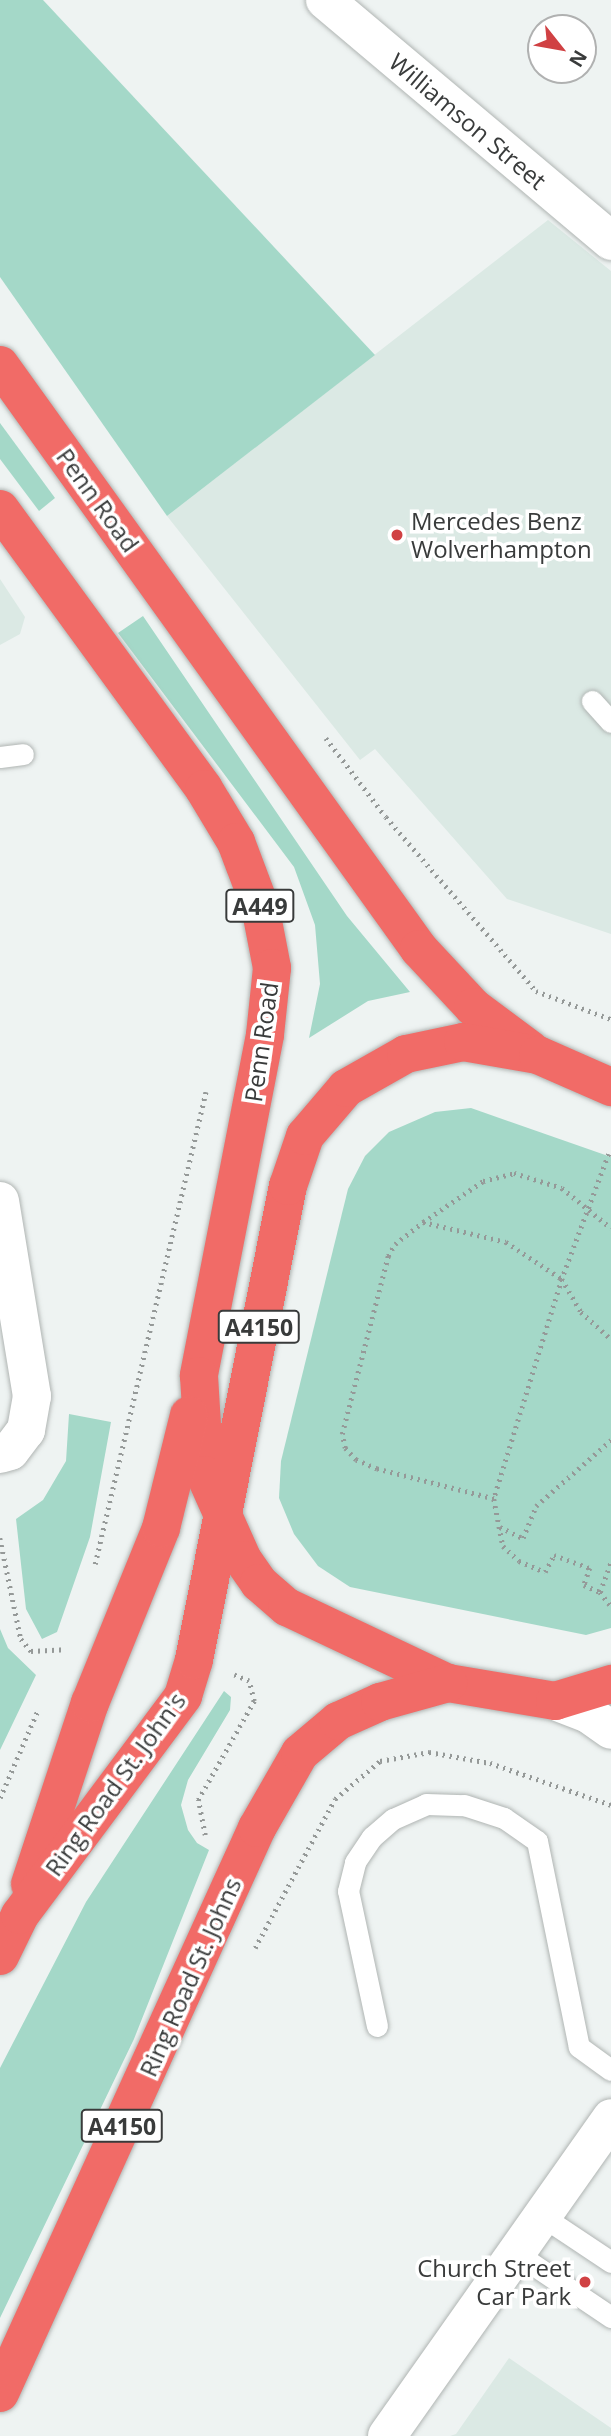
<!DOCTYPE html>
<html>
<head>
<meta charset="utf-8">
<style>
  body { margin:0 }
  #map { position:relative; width:611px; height:2436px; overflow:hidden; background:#eef3f2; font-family:"Open Sans",sans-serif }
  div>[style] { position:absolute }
  .built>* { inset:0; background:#dbe9e4 }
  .green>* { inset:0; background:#a4d8c8 }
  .path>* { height:4.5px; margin-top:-2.25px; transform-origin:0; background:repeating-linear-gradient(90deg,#959998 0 2px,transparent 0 7px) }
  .roads { filter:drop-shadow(0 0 2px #b0b5b3) drop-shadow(0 0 2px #b0b5b3) }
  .lane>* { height:21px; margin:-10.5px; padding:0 10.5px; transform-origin:10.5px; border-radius:10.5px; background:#fff }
  .street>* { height:38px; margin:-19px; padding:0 19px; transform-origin:19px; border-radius:19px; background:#fff }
  .highway>* { height:38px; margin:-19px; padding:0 19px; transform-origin:19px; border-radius:19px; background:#f16b67 }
  .dots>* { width:19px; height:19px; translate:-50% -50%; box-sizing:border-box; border:4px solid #fff; border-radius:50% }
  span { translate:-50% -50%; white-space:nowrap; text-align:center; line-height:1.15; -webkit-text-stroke:7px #fff; paint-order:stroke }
  .shield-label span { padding:2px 5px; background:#fff; border:2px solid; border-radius:5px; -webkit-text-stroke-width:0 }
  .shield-label { font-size:23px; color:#393b3b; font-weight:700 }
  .street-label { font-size:24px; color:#393b3b }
  .poi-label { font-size:24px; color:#393b3b }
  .left { translate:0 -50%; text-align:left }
  .right { translate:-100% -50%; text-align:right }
  .north { position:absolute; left:527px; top:14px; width:70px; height:70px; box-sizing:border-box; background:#fff; border:2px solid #b0b1b1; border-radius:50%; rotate:121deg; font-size:19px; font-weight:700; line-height:28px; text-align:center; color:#393b3b }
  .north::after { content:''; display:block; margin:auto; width:24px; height:32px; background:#d04143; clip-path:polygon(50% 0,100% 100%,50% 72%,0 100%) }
</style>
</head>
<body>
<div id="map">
  <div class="built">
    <div style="clip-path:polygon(548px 220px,611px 271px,611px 934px,507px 899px,375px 749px,360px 760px,167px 516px)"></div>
    <div style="clip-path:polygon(0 579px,25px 617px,20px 634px,0 645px)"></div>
    <div style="clip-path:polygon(509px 2358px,611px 2428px,611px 2436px,450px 2436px,456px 2434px)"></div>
  </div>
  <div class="green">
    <div style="clip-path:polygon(0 0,43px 0,375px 355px,167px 516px,0 277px)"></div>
    <div style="clip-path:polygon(0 423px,55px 498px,39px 511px,0 459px)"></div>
    <div style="clip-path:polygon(143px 616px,347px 916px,410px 992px,368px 1001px,309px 1038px,320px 984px,315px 925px,294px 867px,118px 633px)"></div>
    <div style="clip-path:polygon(471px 1108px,611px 1157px,611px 1628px,586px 1635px,350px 1587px,318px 1566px,294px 1534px,279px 1498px,281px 1461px,348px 1189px,365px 1156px,389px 1132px,435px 1112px)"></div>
    <div style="clip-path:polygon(69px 1414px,111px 1422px,90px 1537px,57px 1632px,42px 1639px,26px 1609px,16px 1519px,43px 1500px,66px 1461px)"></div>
    <div style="clip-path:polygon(0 1629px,8px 1648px,36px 1675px,0 1750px)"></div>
    <div style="clip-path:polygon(224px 1691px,231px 1697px,230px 1710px,188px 1780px,181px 1805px,188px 1830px,197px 1843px,209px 1850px,134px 2039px,0 2318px,0 2068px,86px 1902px)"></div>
  </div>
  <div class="path">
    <div style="left:326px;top:738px;width:99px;rotate:52.8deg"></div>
    <div style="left:386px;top:817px;width:230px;rotate:49.2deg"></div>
    <div style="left:536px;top:991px;width:80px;rotate:20.5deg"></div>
    <div style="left:609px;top:1154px;width:134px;rotate:110.6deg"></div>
    <div style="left:562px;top:1279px;width:230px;rotate:107.2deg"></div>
    <div style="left:494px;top:1499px;width:48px;rotate:79.2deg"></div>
    <div style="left:503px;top:1546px;width:22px;rotate:43deg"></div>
    <div style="left:519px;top:1561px;width:28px;rotate:23deg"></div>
    <div style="left:545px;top:1572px;width:19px;rotate:-62deg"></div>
    <div style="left:554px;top:1555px;width:38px;rotate:20deg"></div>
    <div style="left:590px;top:1568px;width:18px;rotate:109deg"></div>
    <div style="left:584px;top:1585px;width:17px;rotate:24deg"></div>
    <div style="left:600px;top:1592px;width:18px;rotate:52deg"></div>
    <div style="left:423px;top:1222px;width:73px;rotate:-34.3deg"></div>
    <div style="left:483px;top:1181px;width:32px;rotate:-14deg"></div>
    <div style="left:514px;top:1173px;width:50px;rotate:17.4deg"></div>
    <div style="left:562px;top:1188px;width:63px;rotate:39.2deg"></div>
    <div style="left:494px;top:1499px;width:121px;rotate:-165.6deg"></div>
    <div style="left:377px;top:1469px;width:23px;rotate:-157deg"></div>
    <div style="left:356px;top:1460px;width:16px;rotate:-133deg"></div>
    <div style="left:345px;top:1448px;width:14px;rotate:-102deg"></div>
    <div style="left:342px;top:1434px;width:184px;rotate:-75.5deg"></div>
    <div style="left:388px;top:1256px;width:14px;rotate:-60deg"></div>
    <div style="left:395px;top:1244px;width:36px;rotate:-38deg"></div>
    <div style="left:423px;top:1222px;width:85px;rotate:13.5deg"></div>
    <div style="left:506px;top:1242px;width:67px;rotate:33.5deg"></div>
    <div style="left:562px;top:1279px;width:38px;rotate:60deg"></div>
    <div style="left:581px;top:1312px;width:40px;rotate:42deg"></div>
    <div style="left:500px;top:1527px;width:25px;rotate:26deg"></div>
    <div style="left:523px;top:1538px;width:35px;rotate:-68deg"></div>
    <div style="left:536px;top:1506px;width:100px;rotate:-41.3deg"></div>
    <div style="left:0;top:1538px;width:103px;rotate:78.3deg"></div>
    <div style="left:21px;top:1639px;width:16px;rotate:50deg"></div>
    <div style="left:31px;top:1651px;width:34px;rotate:-3deg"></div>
    <div style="left:95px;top:1564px;width:485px;rotate:-76.8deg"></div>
    <div style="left:600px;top:1592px;width:32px;rotate:-70deg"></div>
    <div style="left:0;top:1798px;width:94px;rotate:-66.7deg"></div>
    <div style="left:205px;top:1835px;width:36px;rotate:-101deg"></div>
    <div style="left:198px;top:1800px;width:114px;rotate:-60.5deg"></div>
    <div style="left:254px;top:1701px;width:21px;rotate:-104deg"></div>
    <div style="left:249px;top:1681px;width:16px;rotate:-158deg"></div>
    <div style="left:255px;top:1948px;width:169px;rotate:-61.8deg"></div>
    <div style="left:335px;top:1799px;width:59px;rotate:-40.2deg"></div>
    <div style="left:380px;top:1761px;width:50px;rotate:-10.4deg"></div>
    <div style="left:429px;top:1752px;width:62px;rotate:10.2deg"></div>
    <div style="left:490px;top:1763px;width:128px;rotate:19.1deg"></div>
  </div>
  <div class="roads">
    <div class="lane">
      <div style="left:592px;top:701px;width:28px;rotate:48deg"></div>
      <div style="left:0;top:757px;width:23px;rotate:-7deg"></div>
      <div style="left:377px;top:2026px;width:138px;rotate:-102.1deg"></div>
      <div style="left:348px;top:1891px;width:30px;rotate:-76deg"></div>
      <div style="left:355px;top:1862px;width:30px;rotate:-56deg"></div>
      <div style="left:372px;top:1837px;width:28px;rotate:-41deg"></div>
      <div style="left:393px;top:1819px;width:36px;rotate:-24deg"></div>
      <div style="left:426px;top:1804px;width:38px;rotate:2deg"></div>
      <div style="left:464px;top:1805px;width:42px;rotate:18deg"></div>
      <div style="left:504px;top:1818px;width:40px;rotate:34.9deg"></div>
      <div style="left:537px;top:1841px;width:210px;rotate:78.5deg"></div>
      <div style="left:579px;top:2047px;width:39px;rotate:36deg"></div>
      <div style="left:542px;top:2216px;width:83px;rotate:33.7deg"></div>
      <div style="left:516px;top:2253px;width:115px;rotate:34deg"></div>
    </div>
    <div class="street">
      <div style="left:325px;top:0;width:374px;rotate:40.1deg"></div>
      <div style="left:0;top:1201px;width:198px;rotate:80.7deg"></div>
      <div style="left:32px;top:1396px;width:35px;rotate:100deg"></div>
      <div style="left:26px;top:1430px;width:26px;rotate:127deg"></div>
      <div style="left:10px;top:1451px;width:10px;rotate:163deg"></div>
      <div style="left:555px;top:1701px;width:34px;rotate:21deg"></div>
      <div style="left:587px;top:1713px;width:29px;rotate:35deg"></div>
      <div style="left:387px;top:2436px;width:389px;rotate:-54.8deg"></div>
    </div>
    <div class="highway">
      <div style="left:0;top:365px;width:719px;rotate:54.34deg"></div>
      <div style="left:419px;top:949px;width:79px;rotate:47deg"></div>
      <div style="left:473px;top:1007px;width:72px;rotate:36.6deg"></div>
      <div style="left:0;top:509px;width:346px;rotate:53.9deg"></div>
      <div style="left:204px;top:789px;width:62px;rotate:58.9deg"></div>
      <div style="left:236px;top:842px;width:68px;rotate:69.4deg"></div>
      <div style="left:260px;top:906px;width:63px;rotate:79deg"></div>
      <div style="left:272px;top:968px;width:67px;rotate:96deg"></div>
      <div style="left:265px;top:1035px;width:347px;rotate:101deg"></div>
      <div style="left:199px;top:1376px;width:99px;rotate:86.5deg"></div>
      <div style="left:205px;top:1475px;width:93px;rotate:65.9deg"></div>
      <div style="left:243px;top:1560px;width:28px;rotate:55deg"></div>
      <div style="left:259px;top:1583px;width:37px;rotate:41deg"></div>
      <div style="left:287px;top:1607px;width:178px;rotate:25.3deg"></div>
      <div style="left:448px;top:1683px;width:109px;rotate:9.5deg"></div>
      <div style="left:555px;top:1701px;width:59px;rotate:-16.9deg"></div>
      <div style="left:30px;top:1884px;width:191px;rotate:-71.7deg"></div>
      <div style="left:90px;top:1703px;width:189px;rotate:-67.9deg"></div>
      <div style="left:161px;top:1528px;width:116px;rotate:-76.1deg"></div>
      <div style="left:0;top:1956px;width:46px;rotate:-64deg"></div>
      <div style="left:20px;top:1915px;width:273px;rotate:-53.3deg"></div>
      <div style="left:183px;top:1696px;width:38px;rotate:-73deg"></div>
      <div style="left:194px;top:1660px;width:483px;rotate:-78.8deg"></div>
      <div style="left:288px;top:1186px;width:53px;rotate:-71.2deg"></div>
      <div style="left:305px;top:1136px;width:63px;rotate:-49.5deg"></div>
      <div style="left:346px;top:1088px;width:69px;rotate:-29.5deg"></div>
      <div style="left:406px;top:1054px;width:58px;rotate:-11.9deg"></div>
      <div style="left:463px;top:1042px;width:76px;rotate:9.8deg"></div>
      <div style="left:538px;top:1055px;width:80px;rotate:23.7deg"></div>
      <div style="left:0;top:2393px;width:621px;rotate:-65.54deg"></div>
      <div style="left:257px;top:1828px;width:86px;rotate:-60.2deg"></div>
      <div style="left:300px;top:1753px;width:50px;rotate:-40.1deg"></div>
      <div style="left:338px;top:1721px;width:46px;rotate:-24.3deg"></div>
      <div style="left:380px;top:1702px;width:71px;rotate:-15.6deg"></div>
    </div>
  </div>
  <div class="dots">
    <div style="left:397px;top:535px;background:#d04143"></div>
    <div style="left:585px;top:2282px;background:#d04143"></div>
  </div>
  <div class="shield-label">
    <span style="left:260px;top:906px">A449</span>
    <span style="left:259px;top:1327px">A4150</span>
    <span style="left:122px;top:2126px">A4150</span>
  </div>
  <div class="street-label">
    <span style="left:468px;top:121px;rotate:40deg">Williamson Street</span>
    <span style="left:98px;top:500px;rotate:54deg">Penn Road</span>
    <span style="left:261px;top:1042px;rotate:-82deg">Penn Road</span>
    <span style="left:115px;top:1784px;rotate:-54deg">Ring Road St. John's</span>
    <span style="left:190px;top:1977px;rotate:-66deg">Ring Road St. Johns</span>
  </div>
  <div class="poi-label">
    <span class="left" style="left:411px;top:535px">Mercedes Benz<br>Wolverhampton</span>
    <span class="right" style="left:571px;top:2282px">Church Street<br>Car Park</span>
  </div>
  <div class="north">N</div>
</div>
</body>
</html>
